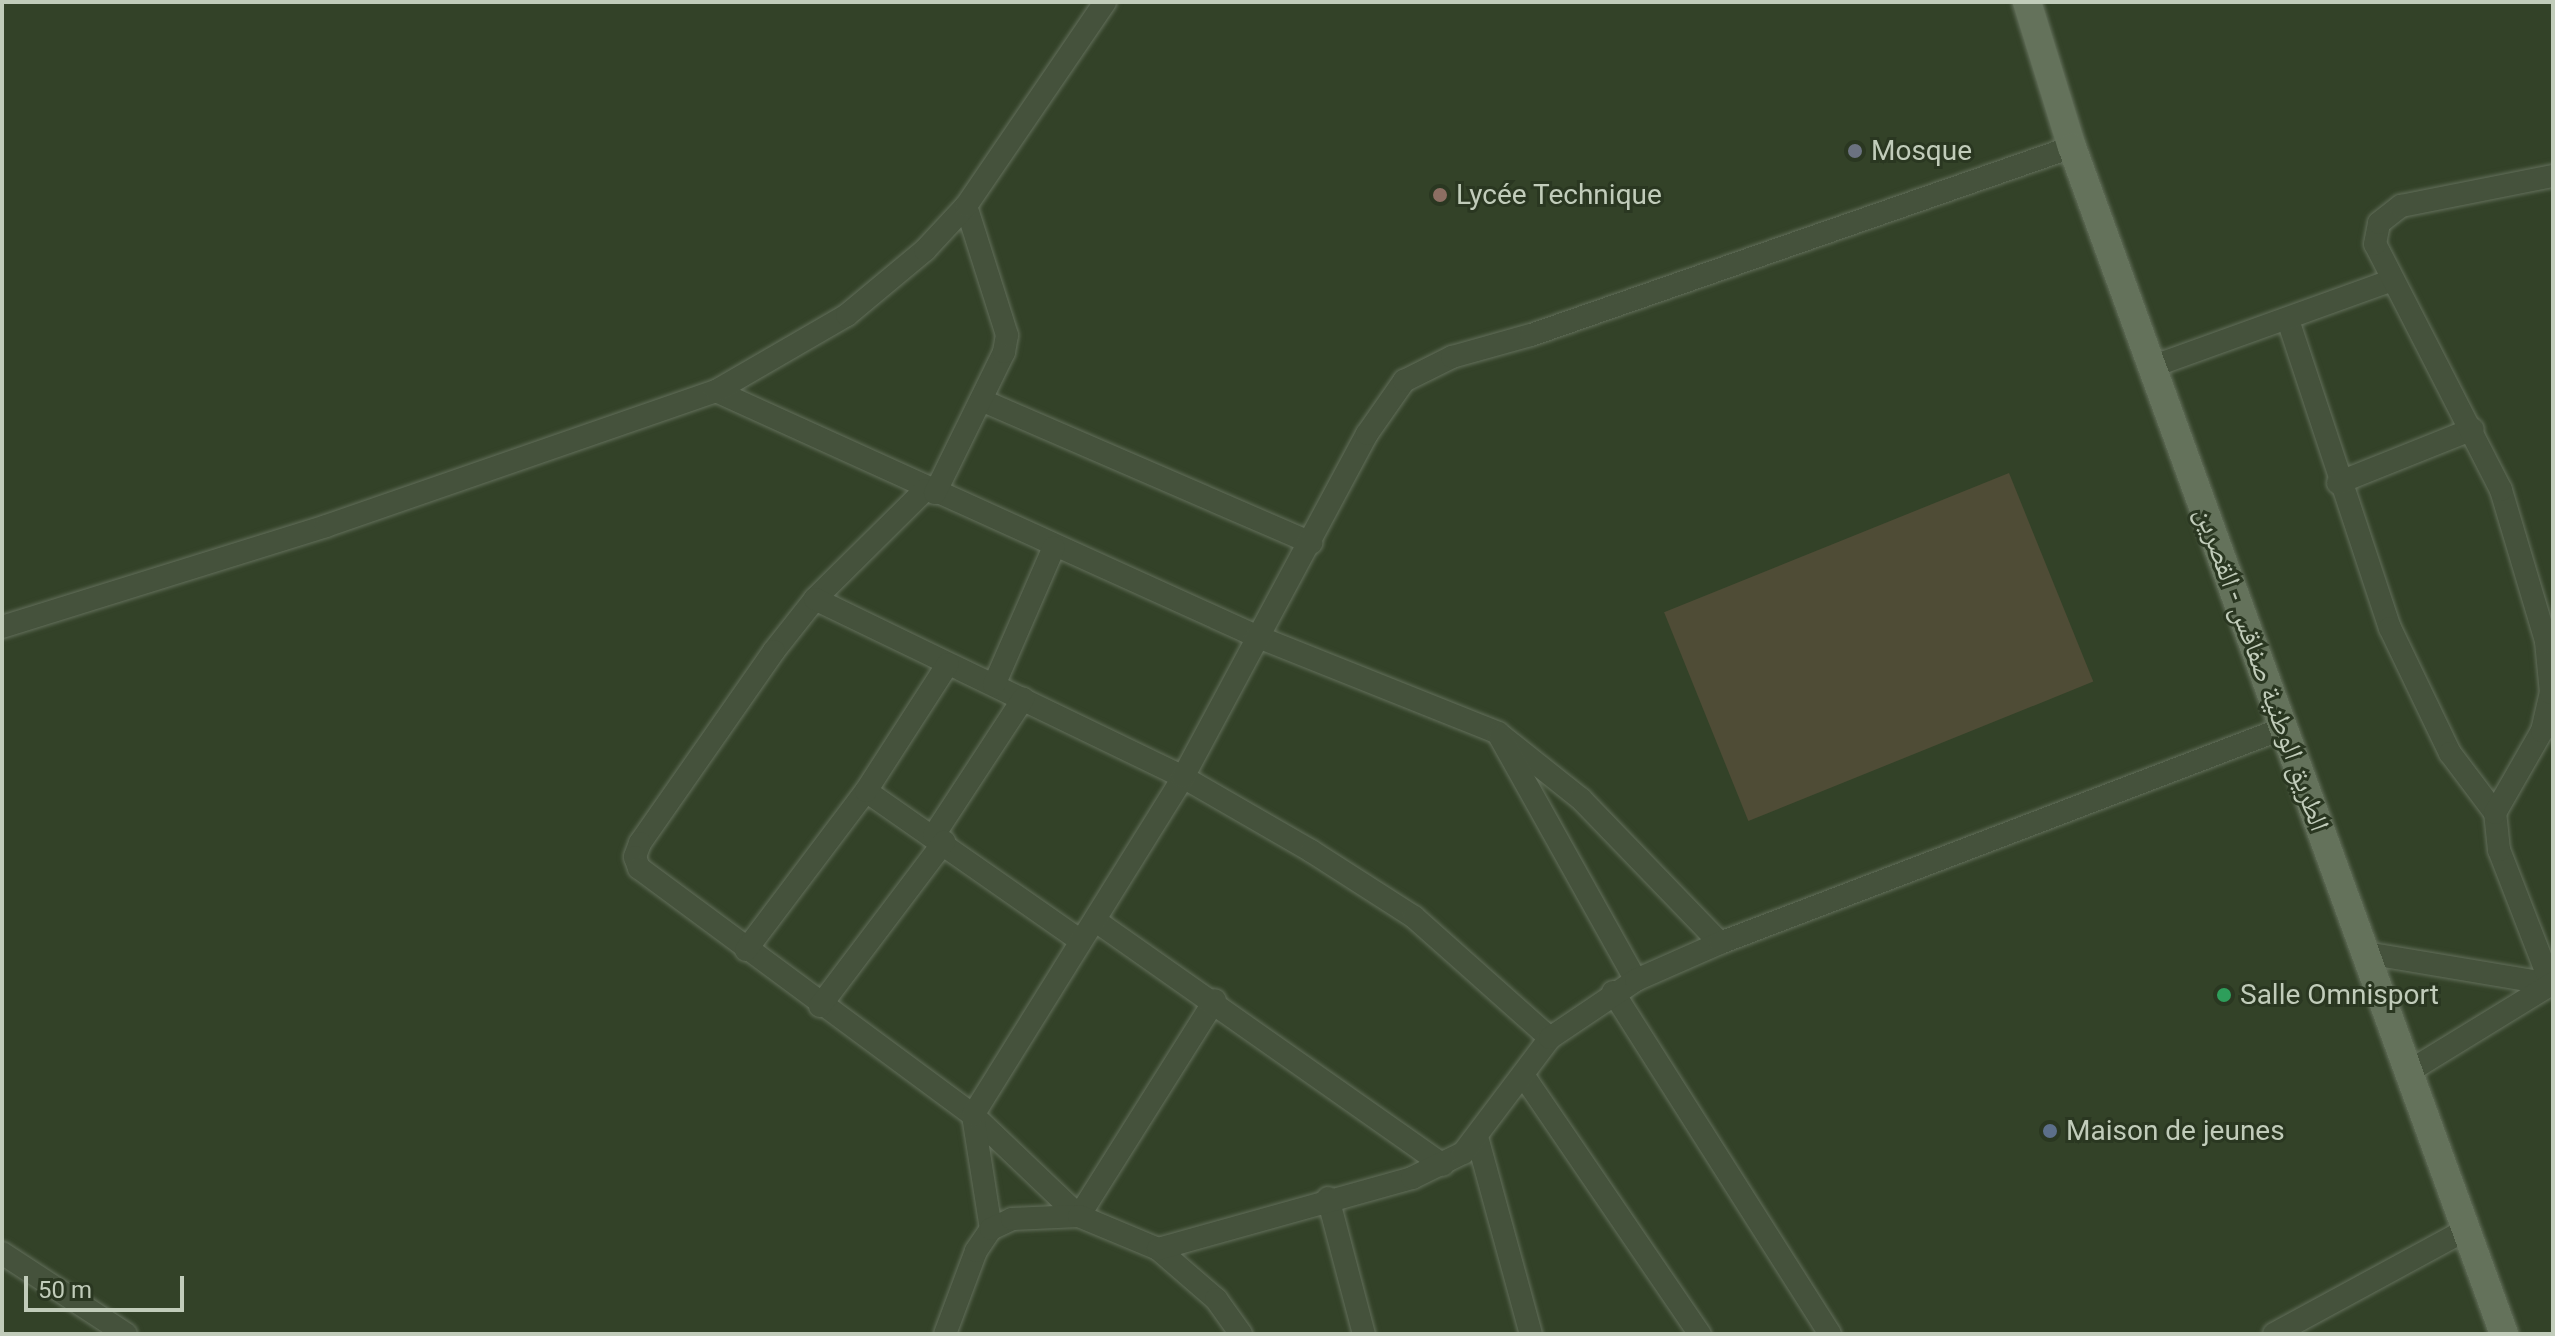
<!DOCTYPE html>
<html>
<head>
<meta charset="utf-8">
<style>
  body { margin:0 }
  #map { position:relative; width:2555px; height:1336px; overflow:hidden; background:#334228; font-family:Roboto,"Noto Naskh Arabic",sans-serif }
  div>[style] { position:absolute }
  .green>* { inset:0; background:#4f4c36; transform-origin:0 0 }
  .roads { filter:drop-shadow(0 0 2px #636f5b) drop-shadow(0 0 2px #636f5b) }
  .minor>* { height:22px; margin:-11px; padding:0 11px; transform-origin:11px; border-radius:11px; background:#45523c }
  .major>* { height:28px; margin:-14px; padding:0 14px; transform-origin:14px; border-radius:14px; background:#64725b }
  .dots>* { width:22px; height:22px; translate:-50% -50%; box-sizing:border-box; border:4px solid #2a3721; border-radius:50% }
  span { translate:-50% -50%; white-space:nowrap; text-align:center; line-height:1.15; -webkit-text-stroke:6px #2a3721; paint-order:stroke }
  .poi-label { font-size:28px; color:#c1ccba }
  .left { translate:0 -50%; text-align:left }
  .street-label { font-size:28px; color:#c1ccba }
  .frame { position:absolute; inset:0; border:4px solid #c1ccba; pointer-events:none }
  .scale { position:absolute; left:24px; top:1276px; width:160px; height:36px; box-sizing:border-box; border:4px solid #c1ccba; border-top:0; padding-left:10px; font-size:24px; line-height:28px; white-space:nowrap; color:#c1ccba; -webkit-text-stroke:6px #2a3721; paint-order:stroke }
</style>
</head>
<body>
<div id="map">
  <div class="green">
    <div style="left:2009px;top:473px;width:225px;height:372px;rotate:68deg"></div>
  </div>
  <div class="roads">
    <div class="minor">
      <div style="left:2288px;top:320px;width:324px;rotate:71.7deg"></div>
      <div style="left:2390px;top:628px;width:139px;rotate:64.4deg"></div>
      <div style="left:2450px;top:753px;width:75px;rotate:53.1deg"></div>
      <div style="left:2151px;top:367px;width:254px;rotate:-19.8deg"></div>
      <div style="left:716px;top:391px;width:593px;rotate:24.4deg"></div>
      <div style="left:1256px;top:636px;width:261px;rotate:21.8deg"></div>
      <div style="left:1498px;top:733px;width:106px;rotate:38.5deg"></div>
      <div style="left:1581px;top:799px;width:200px;rotate:46deg"></div>
      <div style="left:981px;top:400px;width:360px;rotate:23.4deg"></div>
      <div style="left:2338px;top:483px;width:145px;rotate:-21.8deg"></div>
      <div style="left:925px;top:490px;width:155px;rotate:135.3deg"></div>
      <div style="left:815px;top:599px;width:66px;rotate:128.3deg"></div>
      <div style="left:774px;top:651px;width:234px;rotate:124.9deg"></div>
      <div style="left:640px;top:843px;width:15px;rotate:110deg"></div>
      <div style="left:635px;top:857px;width:12px;rotate:70deg"></div>
      <div style="left:639px;top:868px;width:415px;rotate:36.5deg"></div>
      <div style="left:973px;top:1115px;width:146px;rotate:43.6deg"></div>
      <div style="left:1079px;top:1216px;width:255px;rotate:-57.8deg"></div>
      <div style="left:935px;top:493px;width:157px;rotate:-63.9deg"></div>
      <div style="left:1004px;top:352px;width:17px;rotate:-80deg"></div>
      <div style="left:1007px;top:335px;width:135px;rotate:-107.6deg"></div>
      <div style="left:815px;top:599px;width:409px;rotate:25.8deg"></div>
      <div style="left:1183px;top:777px;width:148px;rotate:30deg"></div>
      <div style="left:1311px;top:851px;width:122px;rotate:32.7deg"></div>
      <div style="left:1414px;top:917px;width:182px;rotate:41.7deg"></div>
      <div style="left:2px;top:627px;width:339px;rotate:-17.3deg"></div>
      <div style="left:326px;top:526px;width:413px;rotate:-19.1deg"></div>
      <div style="left:716px;top:391px;width:151px;rotate:-30.1deg"></div>
      <div style="left:847px;top:315px;width:102px;rotate:-39.8deg"></div>
      <div style="left:925px;top:250px;width:60px;rotate:-47deg"></div>
      <div style="left:966px;top:206px;width:247px;rotate:-55.7deg"></div>
      <div style="left:994px;top:685px;width:150px;rotate:-66.5deg"></div>
      <div style="left:1500px;top:737px;width:278px;rotate:60.8deg"></div>
      <div style="left:866px;top:791px;width:262px;rotate:34.9deg"></div>
      <div style="left:934px;top:835px;width:163px;rotate:-56.8deg"></div>
      <div style="left:1096px;top:921px;width:424px;rotate:35.1deg"></div>
      <div style="left:746px;top:950px;width:199px;rotate:-53deg"></div>
      <div style="left:866px;top:791px;width:151px;rotate:-57.2deg"></div>
      <div style="left:2366px;top:953px;width:188px;rotate:9.5deg"></div>
      <div style="left:2551px;top:984px;width:144px;rotate:-111.2deg"></div>
      <div style="left:2499px;top:850px;width:37px;rotate:-96deg"></div>
      <div style="left:2495px;top:813px;width:95px;rotate:-60.2deg"></div>
      <div style="left:2542px;top:731px;width:39px;rotate:-77deg"></div>
      <div style="left:2551px;top:693px;width:52px;rotate:-95.5deg"></div>
      <div style="left:2546px;top:641px;width:158px;rotate:-106.6deg"></div>
      <div style="left:2501px;top:490px;width:276px;rotate:-117.1deg"></div>
      <div style="left:2375px;top:244px;width:21px;rotate:-79deg"></div>
      <div style="left:2379px;top:223px;width:28px;rotate:-38deg"></div>
      <div style="left:2401px;top:206px;width:155px;rotate:-11.2deg"></div>
      <div style="left:1613px;top:992px;width:405px;rotate:57.6deg"></div>
      <div style="left:820px;top:1006px;width:206px;rotate:-52.9deg"></div>
      <div style="left:2408px;top:1072px;width:170px;rotate:-31.5deg"></div>
      <div style="left:1523px;top:1075px;width:314px;rotate:55.7deg"></div>
      <div style="left:1477px;top:1137px;width:204px;rotate:74.7deg"></div>
      <div style="left:1328px;top:1198px;width:141px;rotate:75.2deg"></div>
      <div style="left:991px;top:1229px;width:115px;rotate:-99deg"></div>
      <div style="left:973px;top:1115px;width:398px;rotate:-58.1deg"></div>
      <div style="left:1183px;top:777px;width:389px;rotate:-61.8deg"></div>
      <div style="left:1367px;top:434px;width:65px;rotate:-55.1deg"></div>
      <div style="left:1404px;top:381px;width:54px;rotate:-26.6deg"></div>
      <div style="left:1452px;top:357px;width:82px;rotate:-15.6deg"></div>
      <div style="left:1531px;top:335px;width:573px;rotate:-19.16deg"></div>
      <div style="left:1158px;top:1249px;width:77px;rotate:40.8deg"></div>
      <div style="left:1216px;top:1299px;width:43px;rotate:54.5deg"></div>
      <div style="left:2px;top:1253px;width:148px;rotate:33.2deg"></div>
      <div style="left:945px;top:1334px;width:89px;rotate:-69.5deg"></div>
      <div style="left:976px;top:1251px;width:27px;rotate:-56deg"></div>
      <div style="left:991px;top:1229px;width:23px;rotate:-25deg"></div>
      <div style="left:1012px;top:1219px;width:67px;rotate:-2.6deg"></div>
      <div style="left:1079px;top:1216px;width:86px;rotate:22.7deg"></div>
      <div style="left:1158px;top:1249px;width:264px;rotate:-15.6deg"></div>
      <div style="left:1412px;top:1178px;width:57px;rotate:-26.1deg"></div>
      <div style="left:1463px;top:1153px;width:144px;rotate:-52.9deg"></div>
      <div style="left:1550px;top:1038px;width:104px;rotate:-34deg"></div>
      <div style="left:1636px;top:980px;width:92px;rotate:-23.8deg"></div>
      <div style="left:1720px;top:943px;width:604px;rotate:-20.87deg"></div>
      <div style="left:2274px;top:1334px;width:220px;rotate:-28.5deg"></div>
    </div>
    <div class="major">
      <div style="left:2027px;top:2px;width:152px;rotate:72.8deg"></div>
      <div style="left:2072px;top:147px;width:1263px;rotate:70deg"></div>
    </div>
  </div>
  <div class="dots">
    <div style="left:1855px;top:151px;background:#6b7280"></div>
    <div style="left:1440px;top:195px;background:#8d6e63"></div>
    <div style="left:2224px;top:995px;background:#2e9e5b"></div>
    <div style="left:2050px;top:1131px;background:#5c6f8a"></div>
  </div>
  <div class="poi-label">
    <span class="left" style="left:1871px;top:151px">Mosque</span>
    <span class="left" style="left:1456px;top:195px">Lycée Technique</span>
    <span class="left" style="left:2240px;top:995px">Salle Omnisport</span>
    <span class="left" style="left:2066px;top:1131px">Maison de jeunes</span>
  </div>
  <div class="street-label">
    <span style="left:2262px;top:669px;rotate:70deg">الطريق الوطنية صفاقس - القصرين</span>
  </div>
  <div class="frame"></div>
  <div class="scale">50 m</div>
</div>
</body>
</html>
